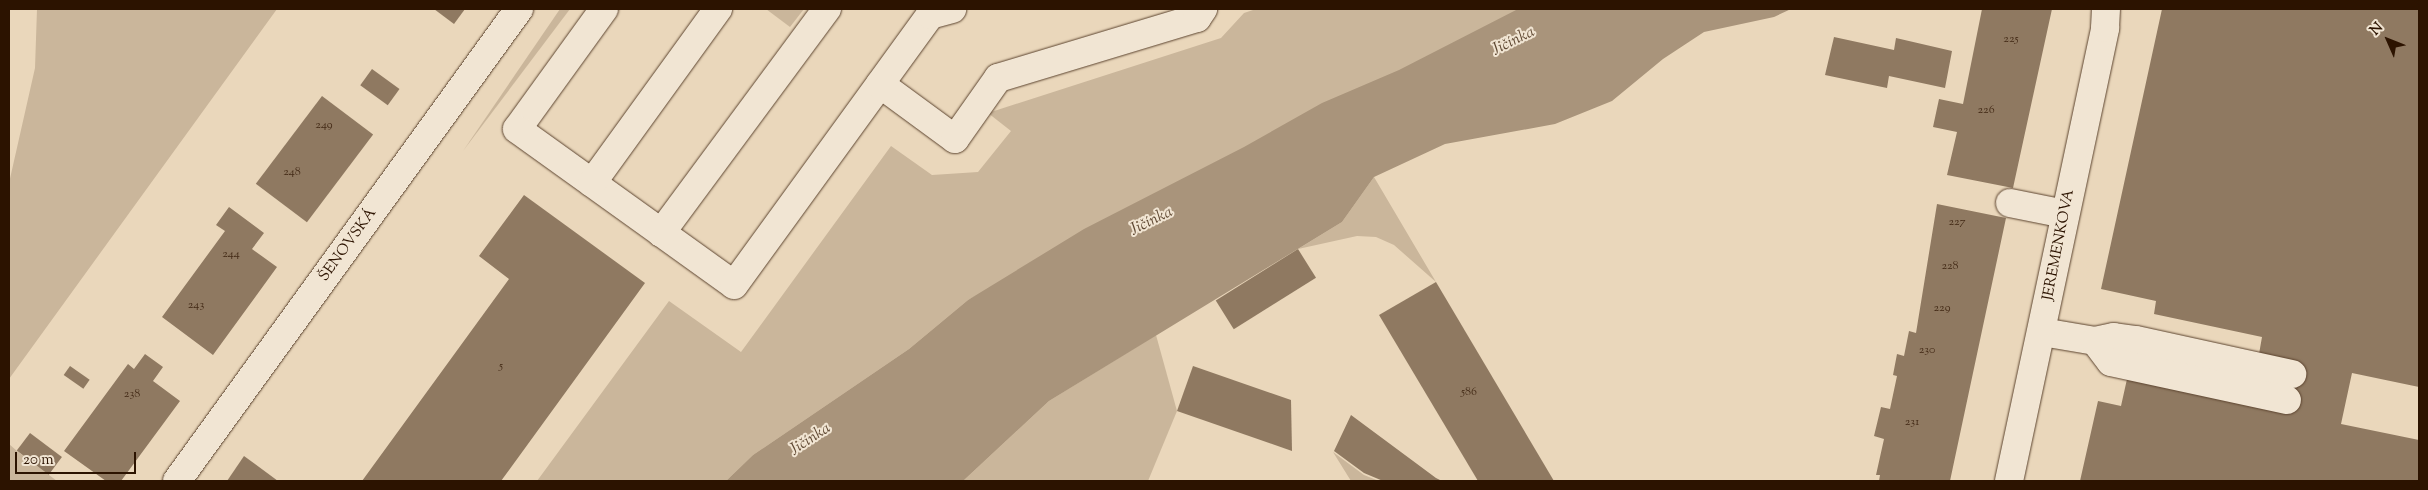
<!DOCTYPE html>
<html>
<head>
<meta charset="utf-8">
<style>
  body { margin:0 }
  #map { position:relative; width:2428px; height:490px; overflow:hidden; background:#ead7bb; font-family:"Sorts Mill Goudy",serif }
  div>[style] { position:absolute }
  .green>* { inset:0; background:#cab69b }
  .water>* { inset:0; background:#a9947b }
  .building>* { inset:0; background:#8f7961; transform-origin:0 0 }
  .roads { filter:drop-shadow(0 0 1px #5c442f) drop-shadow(0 0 1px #5c442f) }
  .minor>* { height:28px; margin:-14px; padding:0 14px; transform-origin:14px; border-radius:14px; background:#f1e5d3 }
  span { translate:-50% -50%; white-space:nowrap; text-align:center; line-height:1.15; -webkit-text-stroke:4px #f1e5d3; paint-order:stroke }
  .number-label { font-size:12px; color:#452c18 }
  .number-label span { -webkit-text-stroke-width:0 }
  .street-label { font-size:15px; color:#2c1300 }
  .water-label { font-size:16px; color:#5e4731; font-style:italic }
  .frame { position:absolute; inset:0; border:10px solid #2c1300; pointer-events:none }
  .north { position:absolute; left:2363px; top:15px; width:50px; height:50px; -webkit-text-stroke:4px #f1e5d3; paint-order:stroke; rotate:314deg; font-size:14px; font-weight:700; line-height:20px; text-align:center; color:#2c1300 }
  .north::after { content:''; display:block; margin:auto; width:18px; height:22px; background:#2c1300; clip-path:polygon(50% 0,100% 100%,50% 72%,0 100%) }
  .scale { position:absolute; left:15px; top:452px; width:121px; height:22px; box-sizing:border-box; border:2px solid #2c1300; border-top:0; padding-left:6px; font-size:15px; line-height:18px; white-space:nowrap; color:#2c1300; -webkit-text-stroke:4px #f1e5d3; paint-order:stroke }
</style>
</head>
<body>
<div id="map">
  <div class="green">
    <div style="clip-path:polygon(37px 9px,277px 9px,9px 379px,9px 183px,35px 68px)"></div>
    <div style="clip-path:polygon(560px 9px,570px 9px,463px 151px)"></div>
    <div style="clip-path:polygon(766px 9px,804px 9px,790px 27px)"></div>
    <div style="clip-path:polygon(1256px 9px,1527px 9px,968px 300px,909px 349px,753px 455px,726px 481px,537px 481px,669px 301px,741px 352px,891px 146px,932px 175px,978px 172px,1011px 131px,988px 113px,1221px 38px,1244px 13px)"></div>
    <div style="clip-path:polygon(1374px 177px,1436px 282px,1394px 245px,1376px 237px,1357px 236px,1298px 249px,1342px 222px)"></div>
    <div style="clip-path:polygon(1156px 335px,1177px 411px,1148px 481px,963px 481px,1049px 401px)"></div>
    <div style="clip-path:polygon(9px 444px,17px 451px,57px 481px,9px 481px)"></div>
    <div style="clip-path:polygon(1333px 452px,1364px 475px,1379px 481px,1351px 481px)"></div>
  </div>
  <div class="water">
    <div style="clip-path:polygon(1518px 9px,1791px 9px,1774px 17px,1704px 32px,1663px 59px,1612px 101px,1555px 124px,1445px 144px,1374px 177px,1342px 222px,1049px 401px,963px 481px,726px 481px,753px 455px,909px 349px,968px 300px,1084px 229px,1244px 147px,1322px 103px,1399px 70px)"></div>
  </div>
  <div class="building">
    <div style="clip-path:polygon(434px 9px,465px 9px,454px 24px)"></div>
    <div style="clip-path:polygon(1982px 9px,2052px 9px,2013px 188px,1947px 175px,1957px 132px,1933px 127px,1939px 99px,1963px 104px)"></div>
    <div style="clip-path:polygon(2162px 9px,2419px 9px,2419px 387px,2352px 373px,2341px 424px,2419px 440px,2419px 481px,2080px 481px,2098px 401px,2121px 406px,2127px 379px,2259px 354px,2262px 337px,2154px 314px,2156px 301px,2101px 289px)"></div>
    <div style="clip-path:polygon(1834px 37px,1894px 50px,1896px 38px,1952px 51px,1945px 88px,1889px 76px,1887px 88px,1825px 75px)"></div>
    <div style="left:372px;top:69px;width:34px;height:20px;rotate:36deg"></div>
    <div style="left:322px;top:96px;width:64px;height:110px;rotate:37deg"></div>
    <div style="clip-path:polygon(524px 195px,645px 283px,501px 481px,362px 481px,509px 279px,479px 256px)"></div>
    <div style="clip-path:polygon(1937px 204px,2006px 218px,1950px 481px,1879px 481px,1880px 475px,1876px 475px,1884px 439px,1874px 436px,1881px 407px,1890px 409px,1897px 376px,1893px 375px,1897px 354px,1904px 356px,1909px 331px,1916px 333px)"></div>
    <div style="clip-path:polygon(229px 207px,264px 233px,252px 249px,277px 267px,213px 355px,162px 317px,225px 231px,216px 225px)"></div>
    <div style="left:1298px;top:249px;width:34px;height:97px;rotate:58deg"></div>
    <div style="clip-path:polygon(1436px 282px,1554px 481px,1478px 481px,1379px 315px)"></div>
    <div style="clip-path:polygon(145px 354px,163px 367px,153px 381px,180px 401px,121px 481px,106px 481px,64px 451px,128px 364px,134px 369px)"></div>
    <div style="left:70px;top:366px;width:24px;height:11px;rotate:35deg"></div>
    <div style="clip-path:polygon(1193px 366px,1291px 400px,1292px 451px,1177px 411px)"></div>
    <div style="clip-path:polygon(1351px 415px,1436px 478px,1442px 481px,1383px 481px,1364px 473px,1334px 451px)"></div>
    <div style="left:30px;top:433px;width:40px;height:22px;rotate:37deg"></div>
    <div style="clip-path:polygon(244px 456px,278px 481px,227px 481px)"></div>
  </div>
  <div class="roads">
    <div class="minor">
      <div style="left:604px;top:9px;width:148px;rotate:125.9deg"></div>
      <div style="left:517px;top:129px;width:267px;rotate:35.7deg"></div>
      <div style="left:734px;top:285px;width:334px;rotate:-54deg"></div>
      <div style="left:930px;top:15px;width:23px;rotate:-15deg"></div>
      <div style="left:880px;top:84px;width:93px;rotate:36.3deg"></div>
      <div style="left:955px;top:139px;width:75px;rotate:-54.8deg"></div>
      <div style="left:998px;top:78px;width:208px;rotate:-16.8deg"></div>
      <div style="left:1197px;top:18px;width:11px;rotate:-56deg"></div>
      <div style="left:592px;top:183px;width:215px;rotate:-54.1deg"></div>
      <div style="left:2010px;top:203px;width:56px;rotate:11.3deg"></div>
      <div style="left:661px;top:233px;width:279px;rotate:-53.5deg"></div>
      <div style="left:2042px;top:332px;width:54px;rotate:9.6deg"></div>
      <div style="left:2095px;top:341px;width:19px;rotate:-12deg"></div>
      <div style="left:2114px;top:337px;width:22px;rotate:8deg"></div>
      <div style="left:2136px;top:340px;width:160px;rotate:12.3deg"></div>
      <div style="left:2095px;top:341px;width:26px;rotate:53deg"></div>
      <div style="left:2111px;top:362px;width:180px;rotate:12.2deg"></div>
      <div style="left:177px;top:481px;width:583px;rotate:-54.07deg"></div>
      <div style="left:2009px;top:481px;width:463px;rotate:-78deg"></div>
      <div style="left:2105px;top:28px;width:19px;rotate:-87deg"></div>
    </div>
  </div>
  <div class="number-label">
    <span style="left:2011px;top:40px">225</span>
    <span style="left:1986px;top:111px">226</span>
    <span style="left:324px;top:126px">249</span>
    <span style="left:292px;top:173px">248</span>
    <span style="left:1957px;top:223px">227</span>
    <span style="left:231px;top:255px">244</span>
    <span style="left:1950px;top:267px">228</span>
    <span style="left:196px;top:306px">243</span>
    <span style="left:1942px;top:309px">229</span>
    <span style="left:1927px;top:351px">230</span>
    <span style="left:501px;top:367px">5</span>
    <span style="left:1469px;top:393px">586</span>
    <span style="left:132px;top:395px">238</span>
    <span style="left:1912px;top:423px">231</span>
  </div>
  <div class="street-label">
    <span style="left:348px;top:245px;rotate:-54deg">ŠENOVSKÁ</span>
    <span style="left:2059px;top:245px;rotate:-79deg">JEREMENKOVA</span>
  </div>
  <div class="water-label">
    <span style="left:1514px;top:42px;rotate:-26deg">Jičínka</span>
    <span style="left:1152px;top:222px;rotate:-26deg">Jičínka</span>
    <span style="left:811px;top:440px;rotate:-33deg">Jičínka</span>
  </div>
  <div class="frame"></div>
  <div class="north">N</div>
  <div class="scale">20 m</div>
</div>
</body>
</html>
